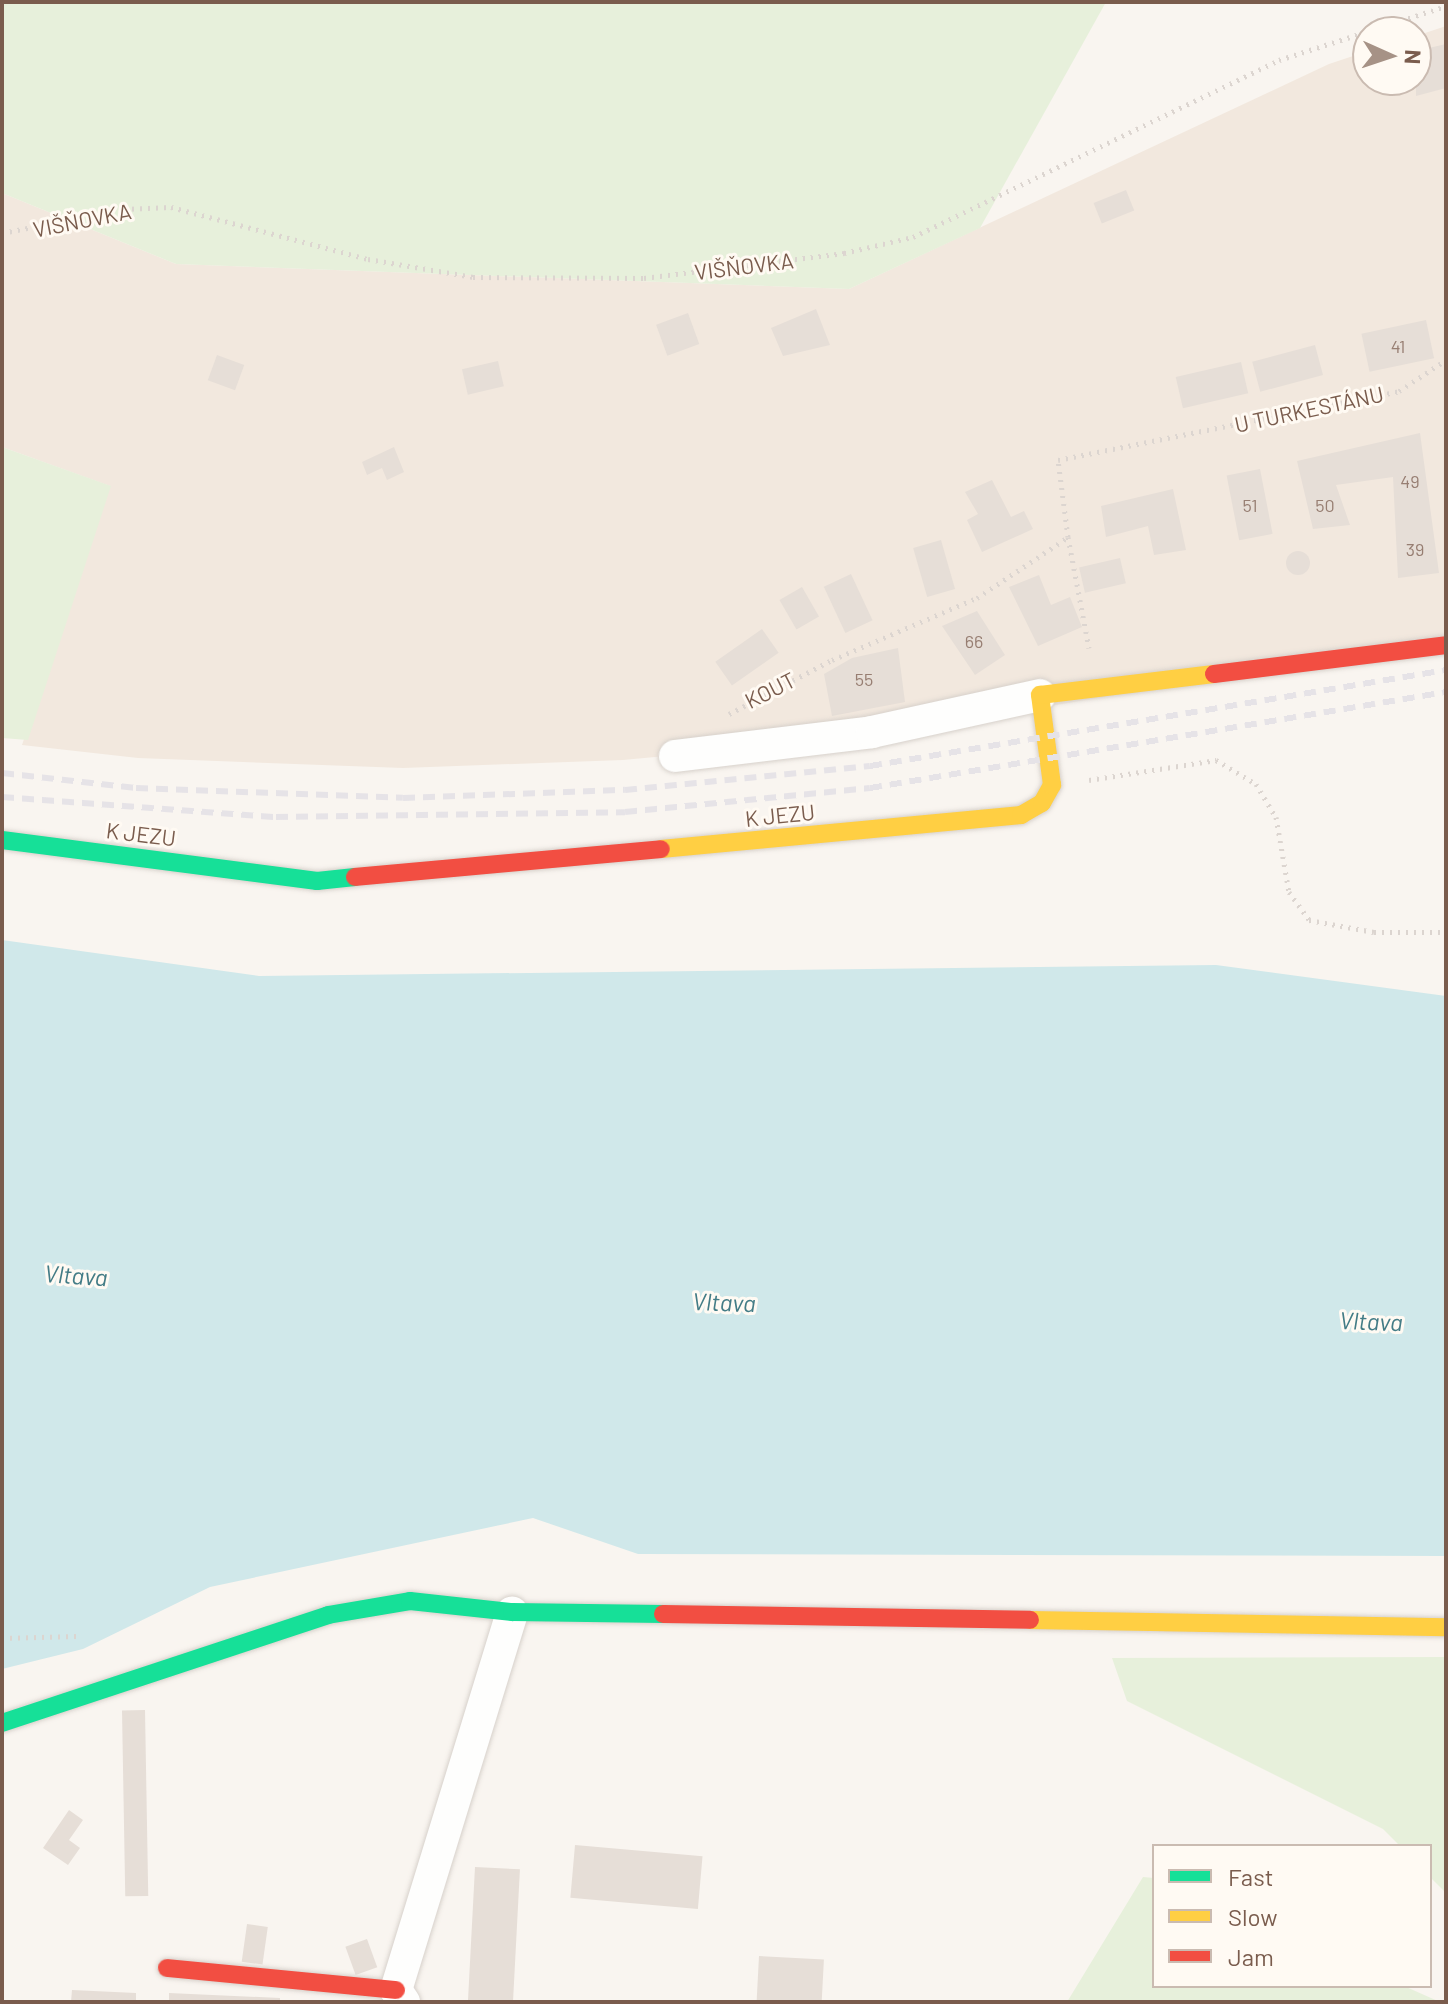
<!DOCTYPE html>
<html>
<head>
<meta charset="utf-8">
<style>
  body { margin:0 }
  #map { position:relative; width:1448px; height:2004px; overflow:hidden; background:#f9f5f0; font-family:Barlow,sans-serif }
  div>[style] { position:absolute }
  .residential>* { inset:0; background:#f2e8de }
  .green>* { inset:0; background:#e7f0db }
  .water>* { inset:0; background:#d0e8ea }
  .building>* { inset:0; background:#e6ded7; transform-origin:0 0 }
  .round { border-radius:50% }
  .path>* { height:5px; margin-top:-2.5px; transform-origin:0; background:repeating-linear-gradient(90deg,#dcd5d0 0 2px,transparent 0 8px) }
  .roads { filter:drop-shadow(0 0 2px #d7d1cb) drop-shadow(0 0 2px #d7d1cb) }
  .street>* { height:32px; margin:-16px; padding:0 16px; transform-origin:16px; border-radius:16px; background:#fefefd }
  .fast>* { height:18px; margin:-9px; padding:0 9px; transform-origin:9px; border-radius:9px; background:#16e098 }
  .slow>* { height:18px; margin:-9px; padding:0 9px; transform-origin:9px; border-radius:9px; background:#ffcf43 }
  .jam>* { height:18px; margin:-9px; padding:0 9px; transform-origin:9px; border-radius:9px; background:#f24e42 }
  .rail>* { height:6px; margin-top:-3px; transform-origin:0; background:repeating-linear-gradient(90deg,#e6e3e7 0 12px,transparent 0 20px) }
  span { translate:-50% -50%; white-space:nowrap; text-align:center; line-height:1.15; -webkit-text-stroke:6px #fffaf3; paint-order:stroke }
  .number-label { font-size:18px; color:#977e72 }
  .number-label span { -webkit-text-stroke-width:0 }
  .street-label { font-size:22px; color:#7a5c4d }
  .water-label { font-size:24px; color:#437c86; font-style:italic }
  .frame { position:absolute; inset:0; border:4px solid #7a5c4d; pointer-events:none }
  .legend { position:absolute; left:1152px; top:1844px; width:280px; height:144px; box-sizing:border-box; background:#fffaf3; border:2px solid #cabbb1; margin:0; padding:10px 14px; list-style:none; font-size:24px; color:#7a5c4d }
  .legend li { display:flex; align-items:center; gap:16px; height:40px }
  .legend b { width:40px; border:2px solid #cabbb1 }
  .north { position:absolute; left:1352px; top:16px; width:80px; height:80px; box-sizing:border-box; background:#fffaf3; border:2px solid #cabbb1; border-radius:50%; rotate:93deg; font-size:22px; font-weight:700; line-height:32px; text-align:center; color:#7a5c4d }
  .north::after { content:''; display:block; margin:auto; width:28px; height:36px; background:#a69286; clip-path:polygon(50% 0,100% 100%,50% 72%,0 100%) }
</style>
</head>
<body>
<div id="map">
  <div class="residential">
    <div style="clip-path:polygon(1446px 26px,1446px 639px,866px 737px,623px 760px,403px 768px,138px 758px,22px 745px,110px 486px,2px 447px,2px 193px,176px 264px,849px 289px,1329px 64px,1368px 51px,1368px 80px,1416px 80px,1416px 36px)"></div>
  </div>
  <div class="green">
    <div style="clip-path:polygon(2px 2px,1106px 2px,980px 228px,849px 289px,176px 264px,2px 193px)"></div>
    <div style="clip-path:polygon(2px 447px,111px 486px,28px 740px,2px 738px)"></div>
    <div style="clip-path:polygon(1446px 1657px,1446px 1893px,1430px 1877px,1430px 1846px,1400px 1846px,1383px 1829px,1127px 1701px,1112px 1658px)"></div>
    <div style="clip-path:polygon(1143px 1877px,1154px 1878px,1154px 1986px,1404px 1986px,1440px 2002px,1067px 2002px)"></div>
  </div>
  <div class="water">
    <div style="clip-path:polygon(2px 940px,259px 976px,1216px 965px,1446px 996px,1446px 1556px,638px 1554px,533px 1518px,210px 1587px,83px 1649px,2px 1669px)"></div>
  </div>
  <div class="building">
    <div style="clip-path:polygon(1446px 44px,1446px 88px,1416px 96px,1416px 51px)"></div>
    <div style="left:1126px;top:190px;width:22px;height:35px;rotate:68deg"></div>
    <div style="clip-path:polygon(816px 309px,830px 345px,783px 356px,771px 328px)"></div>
    <div style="left:688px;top:313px;width:33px;height:34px;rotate:70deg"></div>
    <div style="left:1426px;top:320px;width:39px;height:66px;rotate:78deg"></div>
    <div style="left:1315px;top:345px;width:31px;height:65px;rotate:75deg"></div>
    <div style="left:217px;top:355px;width:29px;height:27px;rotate:20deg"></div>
    <div style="left:498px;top:361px;width:26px;height:37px;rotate:77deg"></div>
    <div style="left:1241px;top:362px;width:32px;height:67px;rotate:77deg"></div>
    <div style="clip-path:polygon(1420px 433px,1439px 573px,1398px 578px,1393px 477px,1336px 485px,1350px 525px,1313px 529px,1297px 461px)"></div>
    <div style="clip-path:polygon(394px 447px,404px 472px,387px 480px,382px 468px,367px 475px,362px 462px)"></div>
    <div style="left:1260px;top:469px;width:66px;height:34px;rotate:79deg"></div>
    <div style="clip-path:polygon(992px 480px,1011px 517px,1024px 511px,1033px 529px,982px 552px,967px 520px,978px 514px,965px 492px)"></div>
    <div style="clip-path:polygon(1173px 489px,1186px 550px,1154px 555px,1148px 526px,1106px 537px,1101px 506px)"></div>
    <div style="left:941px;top:540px;width:51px;height:29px;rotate:74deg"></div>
    <div class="round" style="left:1286px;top:551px;width:24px;height:24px"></div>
    <div style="left:1120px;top:558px;width:26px;height:42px;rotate:77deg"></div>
    <div style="left:851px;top:574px;width:51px;height:30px;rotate:65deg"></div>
    <div style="clip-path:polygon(1039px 575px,1051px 605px,1070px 597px,1082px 627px,1038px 646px,1009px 587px)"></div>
    <div style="left:802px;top:587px;width:34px;height:26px;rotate:60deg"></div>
    <div style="clip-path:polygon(977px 611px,1005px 655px,975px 675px,942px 626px)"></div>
    <div style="left:762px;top:629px;width:29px;height:57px;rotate:55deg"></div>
    <div style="clip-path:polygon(898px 648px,905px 702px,832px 716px,824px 674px,852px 658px)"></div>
    <div style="left:145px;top:1710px;width:186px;height:23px;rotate:89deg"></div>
    <div style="clip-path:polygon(69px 1810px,83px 1820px,69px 1840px,80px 1848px,68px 1865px,43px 1848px)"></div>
    <div style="left:575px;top:1845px;width:128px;height:53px;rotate:5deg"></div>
    <div style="left:475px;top:1867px;width:45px;height:135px;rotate:3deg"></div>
    <div style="left:247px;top:1924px;width:21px;height:38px;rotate:8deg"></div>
    <div style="left:367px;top:1939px;width:30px;height:23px;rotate:70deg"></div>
    <div style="left:759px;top:1956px;width:65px;height:46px;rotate:3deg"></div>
    <div style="clip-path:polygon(72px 1990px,136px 1993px,136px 2002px,71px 2002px)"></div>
    <div style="clip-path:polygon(169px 1993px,280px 1998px,280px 2002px,169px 2002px)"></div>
  </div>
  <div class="path">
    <div style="left:2px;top:233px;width:124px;rotate:-11.1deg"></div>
    <div style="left:124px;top:209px;width:47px;rotate:-2.4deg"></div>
    <div style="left:171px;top:207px;width:204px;rotate:14.8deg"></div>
    <div style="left:368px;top:259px;width:107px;rotate:9.7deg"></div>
    <div style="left:473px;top:277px;width:171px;rotate:0.3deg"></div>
    <div style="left:644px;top:278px;width:202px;rotate:-7.1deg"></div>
    <div style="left:844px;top:253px;width:71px;rotate:-13.1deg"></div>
    <div style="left:913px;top:237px;width:407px;rotate:-25.8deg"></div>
    <div style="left:1279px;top:60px;width:176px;rotate:-17.9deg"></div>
    <div style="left:1068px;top:537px;width:78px;rotate:-97.4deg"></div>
    <div style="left:1058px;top:460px;width:348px;rotate:-11.4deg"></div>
    <div style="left:1399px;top:391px;width:56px;rotate:-33.4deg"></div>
    <div style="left:729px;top:714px;width:116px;rotate:-27.7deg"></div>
    <div style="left:832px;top:660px;width:158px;rotate:-23.2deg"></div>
    <div style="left:977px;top:598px;width:110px;rotate:-33.8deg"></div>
    <div style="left:1068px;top:537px;width:113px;rotate:79.3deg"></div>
    <div style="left:1089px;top:780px;width:129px;rotate:-8.9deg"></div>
    <div style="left:1216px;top:760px;width:47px;rotate:31deg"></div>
    <div style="left:1256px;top:784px;width:39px;rotate:59deg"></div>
    <div style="left:1276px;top:817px;width:76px;rotate:80.2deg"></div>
    <div style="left:1289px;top:892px;width:34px;rotate:54deg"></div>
    <div style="left:1309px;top:920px;width:66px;rotate:10.5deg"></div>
    <div style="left:1374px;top:932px;width:72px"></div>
    <div style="left:2px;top:1638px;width:75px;rotate:-1.5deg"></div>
  </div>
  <div class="roads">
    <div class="street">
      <div style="left:675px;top:756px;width:198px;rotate:-6.9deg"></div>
      <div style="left:872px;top:732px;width:172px;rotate:-12.4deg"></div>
      <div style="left:404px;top:2002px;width:14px;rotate:-124deg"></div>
      <div style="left:396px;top:1990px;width:395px;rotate:-72.9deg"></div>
    </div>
    <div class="fast">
      <div style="left:2px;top:840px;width:318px;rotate:7.4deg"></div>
      <div style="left:317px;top:881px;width:38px;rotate:-6deg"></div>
      <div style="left:2px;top:1723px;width:343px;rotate:-18.3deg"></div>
      <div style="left:328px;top:1615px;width:83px;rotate:-9.7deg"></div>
      <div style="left:410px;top:1601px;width:103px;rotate:6.2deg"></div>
      <div style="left:512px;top:1612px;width:151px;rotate:0.8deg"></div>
    </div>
    <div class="slow">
      <div style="left:661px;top:849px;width:362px;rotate:-5.4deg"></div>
      <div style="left:1021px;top:815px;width:24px;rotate:-30deg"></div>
      <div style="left:1042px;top:803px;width:21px;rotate:-61deg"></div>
      <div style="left:1052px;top:785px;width:91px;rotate:-97.6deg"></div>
      <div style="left:1040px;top:695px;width:175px;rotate:-6.9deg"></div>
      <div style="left:1030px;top:1620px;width:416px;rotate:1deg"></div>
    </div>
    <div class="jam">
      <div style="left:1214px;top:674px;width:234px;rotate:-7.1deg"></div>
      <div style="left:355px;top:877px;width:307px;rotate:-5.2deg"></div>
      <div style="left:663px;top:1614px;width:367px;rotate:0.9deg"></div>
      <div style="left:167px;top:1968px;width:230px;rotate:5.5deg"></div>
    </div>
  </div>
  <div class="rail">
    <div style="left:2px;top:773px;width:135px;rotate:6.4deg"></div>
    <div style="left:136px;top:788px;width:267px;rotate:2.1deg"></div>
    <div style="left:403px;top:798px;width:222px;rotate:-2.1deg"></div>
    <div style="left:625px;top:790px;width:246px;rotate:-5.6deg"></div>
    <div style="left:870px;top:766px;width:584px;rotate:-9.46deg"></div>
    <div style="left:2px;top:797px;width:275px;rotate:4.2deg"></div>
    <div style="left:276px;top:817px;width:349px;rotate:-0.8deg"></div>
    <div style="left:625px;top:812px;width:246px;rotate:-5.6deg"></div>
    <div style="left:870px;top:788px;width:584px;rotate:-9.46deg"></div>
  </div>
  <div class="number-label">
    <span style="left:1398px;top:346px">41</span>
    <span style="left:1410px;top:481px">49</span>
    <span style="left:1250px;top:505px">51</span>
    <span style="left:1325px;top:505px">50</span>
    <span style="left:1415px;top:549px">39</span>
    <span style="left:974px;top:641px">66</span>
    <span style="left:864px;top:679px">55</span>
  </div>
  <div class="street-label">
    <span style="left:82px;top:220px;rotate:-11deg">VIŠŇOVKA</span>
    <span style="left:744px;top:266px;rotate:-7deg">VIŠŇOVKA</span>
    <span style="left:1309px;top:409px;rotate:-12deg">U TURKESTÁNU</span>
    <span style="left:770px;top:690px;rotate:-27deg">KOUT</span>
    <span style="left:780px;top:815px;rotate:-6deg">K JEZU</span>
    <span style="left:141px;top:834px;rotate:7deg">K JEZU</span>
  </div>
  <div class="water-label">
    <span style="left:76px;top:1275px;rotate:4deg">Vltava</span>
    <span style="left:724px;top:1302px;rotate:2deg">Vltava</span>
    <span style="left:1371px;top:1321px;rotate:2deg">Vltava</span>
  </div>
  <div class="frame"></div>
  <ul class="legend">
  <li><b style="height:10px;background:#16e098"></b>Fast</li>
  <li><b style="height:10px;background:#ffcf43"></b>Slow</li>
  <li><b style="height:10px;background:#f24e42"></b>Jam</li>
  </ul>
  <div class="north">N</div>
</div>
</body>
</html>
